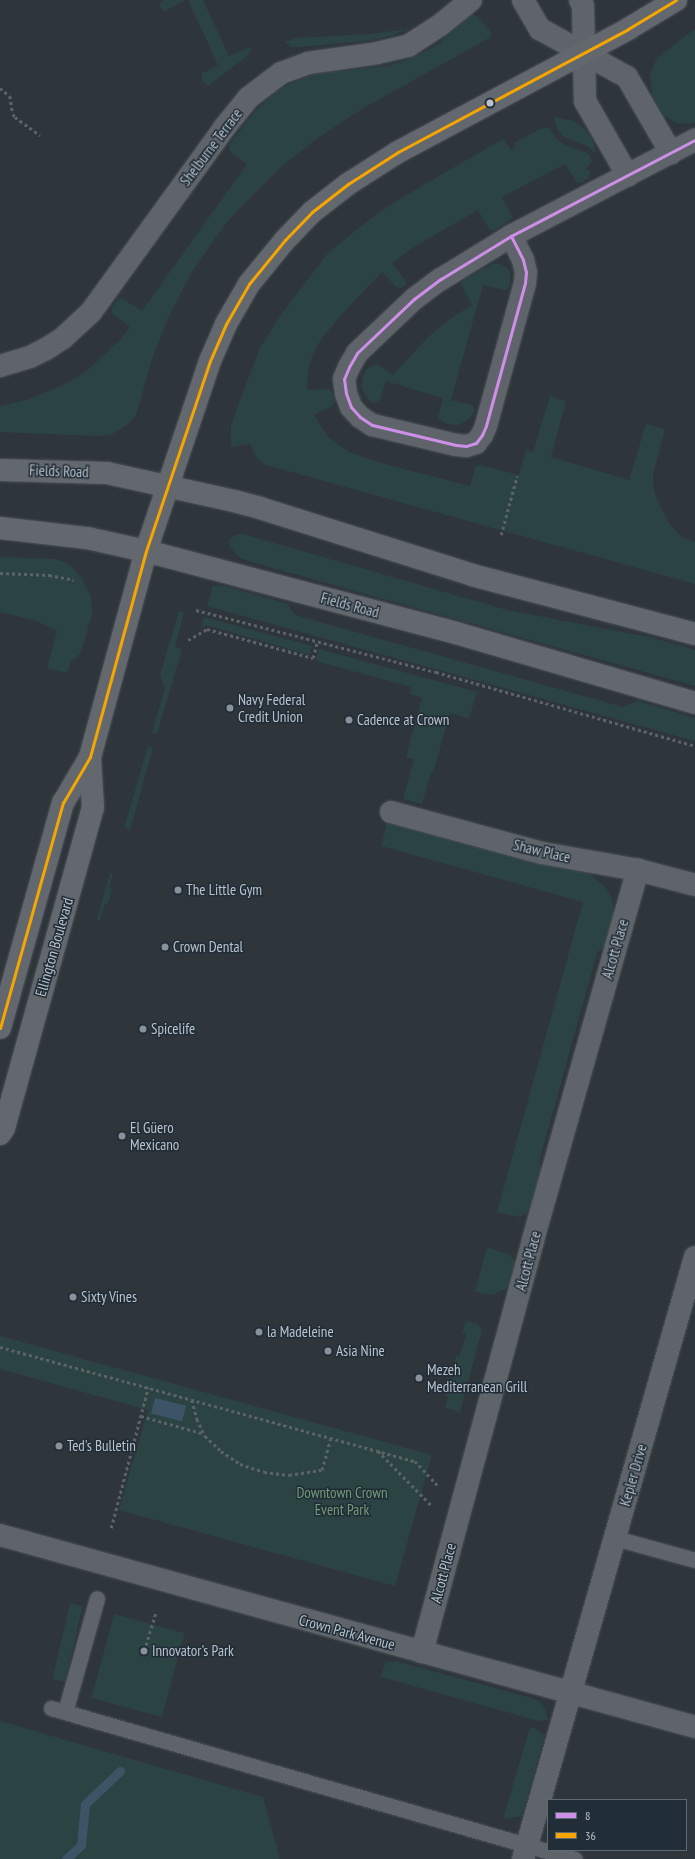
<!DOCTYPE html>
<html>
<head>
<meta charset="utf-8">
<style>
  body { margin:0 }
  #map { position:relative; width:695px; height:1859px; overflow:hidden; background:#2e363c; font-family:"PT Sans Narrow",sans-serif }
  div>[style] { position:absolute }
  .green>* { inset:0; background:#2b4343; transform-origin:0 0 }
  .water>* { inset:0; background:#3d5466; transform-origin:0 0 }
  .stream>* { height:9px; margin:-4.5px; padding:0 4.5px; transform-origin:4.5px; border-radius:4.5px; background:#3d5466 }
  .path>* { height:2.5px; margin-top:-1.25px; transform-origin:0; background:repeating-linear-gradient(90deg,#5c6367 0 3px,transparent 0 6px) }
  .roads { filter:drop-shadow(0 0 1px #4d5257) drop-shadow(0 0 1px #4d5257) }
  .lane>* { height:15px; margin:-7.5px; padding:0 7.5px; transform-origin:7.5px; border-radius:7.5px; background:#5e646a }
  .street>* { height:22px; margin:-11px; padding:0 11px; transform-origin:11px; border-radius:11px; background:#5e646a }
  .secondary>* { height:22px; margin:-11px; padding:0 11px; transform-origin:11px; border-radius:11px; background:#63686e }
  .bus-1>* { height:3px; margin:-1.5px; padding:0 1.5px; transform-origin:1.5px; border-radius:1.5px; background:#ce8fe9 }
  .bus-2>* { height:3px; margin:-1.5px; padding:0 1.5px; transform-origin:1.5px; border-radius:1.5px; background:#f7a600 }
  .dots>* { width:11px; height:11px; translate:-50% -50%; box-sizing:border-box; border:2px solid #212d37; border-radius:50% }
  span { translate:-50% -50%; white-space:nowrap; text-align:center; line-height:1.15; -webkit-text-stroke:3px #212d37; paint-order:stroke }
  .street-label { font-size:15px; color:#bac3cc }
  .poi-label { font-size:15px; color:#bac3cc }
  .left { translate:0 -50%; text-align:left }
  .park-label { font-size:15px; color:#729c76 }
  .legend { position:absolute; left:547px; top:1799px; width:140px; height:52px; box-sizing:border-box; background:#212d37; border:1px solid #5e6973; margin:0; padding:5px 7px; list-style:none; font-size:12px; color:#bac3cc }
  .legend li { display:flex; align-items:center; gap:8px; height:20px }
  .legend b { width:20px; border:1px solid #5e6973 }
</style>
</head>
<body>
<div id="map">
  <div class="green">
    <div style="clip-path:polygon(163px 0,185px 0,164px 12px,159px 5px)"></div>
    <div style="clip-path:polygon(188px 0,203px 0,229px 56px,248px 48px,252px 48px,246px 57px,208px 86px,202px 81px,201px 74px,218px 65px)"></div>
    <div style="clip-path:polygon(471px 13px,478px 17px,492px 33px,489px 38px,362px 109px,319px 137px,284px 164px,233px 215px,216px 237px,190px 275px,168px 318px,153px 356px,136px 415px,127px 425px,112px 434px,98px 436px,0 432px,0 406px,30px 399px,65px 384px,88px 370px,121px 339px,130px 327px,112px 313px,112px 307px,117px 300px,121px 298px,142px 311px,247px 164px,231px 153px,229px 145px,251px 116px,268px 98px,287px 85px,306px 77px,329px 72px,387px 66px,410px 59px,439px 44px)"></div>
    <div style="clip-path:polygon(414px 26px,394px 35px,367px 41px,297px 47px,291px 47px,285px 42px,295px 38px,370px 34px,401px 30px)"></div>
    <div style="clip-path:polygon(695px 29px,695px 122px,690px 124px,676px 123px,663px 115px,656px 103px,652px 94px,650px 75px,656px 60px,664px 52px)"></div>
    <div style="clip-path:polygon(554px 117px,574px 121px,586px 130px,594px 142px,596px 155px,589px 147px,562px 136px,557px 129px)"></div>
    <div style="clip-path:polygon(549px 127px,556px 138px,563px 144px,589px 154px,592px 161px,586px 169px,591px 172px,589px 177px,581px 183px,577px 183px,565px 164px,502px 197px,513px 218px,495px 230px,491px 230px,488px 227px,478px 210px,414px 247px,392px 263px,405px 280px,406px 284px,402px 288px,396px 287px,382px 272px,343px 313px,322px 338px,313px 354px,308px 371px,307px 390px,329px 389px,333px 394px,335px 402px,332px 406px,314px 415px,328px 437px,349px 452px,381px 463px,470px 486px,476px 466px,479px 465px,519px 475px,526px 450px,533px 452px,550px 396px,566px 401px,551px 457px,629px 480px,646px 424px,665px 429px,653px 474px,653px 486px,657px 500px,670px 525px,682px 537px,695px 542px,695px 584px,270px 466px,264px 464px,256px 457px,250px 444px,231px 447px,231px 426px,237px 408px,260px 348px,280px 316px,328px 253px,370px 219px,398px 200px,494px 144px,504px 139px,511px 150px,516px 147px,514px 143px,540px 129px)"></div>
    <div style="clip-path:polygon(492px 264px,501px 264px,509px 270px,511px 278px,509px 288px,505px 290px,483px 285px,451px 400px,472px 405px,475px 410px,470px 418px,459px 425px,446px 424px,438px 418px,443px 398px,386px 381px,380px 400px,373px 403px,369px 400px,361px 387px,365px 370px,375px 364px,379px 365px,393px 375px,429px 336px,451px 318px,472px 305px,461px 284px,463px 280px)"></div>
    <div style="clip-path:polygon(243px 534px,507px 610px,654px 638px,695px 650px,695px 686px,248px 561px,239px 557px,230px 547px,229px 540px,235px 535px)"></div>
    <div style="clip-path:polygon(0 557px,55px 559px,69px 564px,81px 577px,91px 596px,92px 615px,80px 654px,71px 661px,67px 673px,47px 668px,57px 631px,34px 620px,0 612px)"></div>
    <div style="clip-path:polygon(213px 586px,225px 586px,288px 604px,294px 614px,302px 617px,623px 707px,638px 701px,695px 718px,695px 741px,207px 606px)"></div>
    <div style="clip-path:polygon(179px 611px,184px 613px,175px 647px,182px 649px,157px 734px,152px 732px,165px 688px,160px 675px)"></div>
    <div style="clip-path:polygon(204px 617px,312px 646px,310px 655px,206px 625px,201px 628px)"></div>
    <div style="clip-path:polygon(319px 649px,477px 692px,469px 718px,450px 713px,434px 770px,433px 772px,431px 772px,422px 804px,403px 799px,414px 759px,406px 757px,422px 698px,410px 694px,411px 687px,316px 661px)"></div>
    <div style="clip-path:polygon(148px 746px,153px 748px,130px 830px,124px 828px)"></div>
    <div style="clip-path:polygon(387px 823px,532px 862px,589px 873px,607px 889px,613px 903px,613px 919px,605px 945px,597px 953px,539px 1162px,542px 1170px,534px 1204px,526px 1214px,519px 1217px,497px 1212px,583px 902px,381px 846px)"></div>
    <div style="clip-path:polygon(110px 873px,113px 873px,109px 888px,112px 889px,108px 904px,105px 904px,100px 920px,97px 919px)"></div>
    <div style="clip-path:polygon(487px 1247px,510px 1255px,516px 1264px,511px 1283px,505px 1289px,492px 1295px,475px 1292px)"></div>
    <div style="clip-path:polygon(466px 1321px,477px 1324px,482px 1330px,460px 1412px,445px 1408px,448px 1397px,445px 1396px,447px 1388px,450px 1389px,456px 1368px,453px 1367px,456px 1356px,459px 1357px,466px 1334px,462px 1333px)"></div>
    <div style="clip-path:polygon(0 1336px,432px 1455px,395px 1586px,119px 1510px,148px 1410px,0 1369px)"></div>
    <div style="left:70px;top:1603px;width:13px;height:78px;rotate:13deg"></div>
    <div style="left:114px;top:1614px;width:73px;height:87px;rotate:15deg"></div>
    <div style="clip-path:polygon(396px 1661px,532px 1698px,539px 1701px,545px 1708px,548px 1720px,539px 1721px,381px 1677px,385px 1663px)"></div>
    <div style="clip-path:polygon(0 1721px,263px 1797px,280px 1859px,0 1859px)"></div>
    <div style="clip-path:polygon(530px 1727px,537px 1729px,536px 1730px,545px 1735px,522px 1816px,503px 1819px)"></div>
  </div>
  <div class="water">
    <div style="left:155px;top:1398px;width:32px;height:16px;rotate:14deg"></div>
  </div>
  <div class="stream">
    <div style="left:66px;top:1859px;width:21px;rotate:-43deg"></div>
    <div style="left:81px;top:1845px;width:41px;rotate:-84.4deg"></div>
    <div style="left:85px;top:1804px;width:48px;rotate:-43.3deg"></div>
  </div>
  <div class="path">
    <div style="left:0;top:88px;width:13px;rotate:39deg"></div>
    <div style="left:10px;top:96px;width:18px;rotate:81deg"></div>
    <div style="left:13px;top:114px;width:4px;rotate:56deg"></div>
    <div style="left:15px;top:117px;width:31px;rotate:36deg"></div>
    <div style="left:501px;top:535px;width:61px;rotate:-74.8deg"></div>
    <div style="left:0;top:573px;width:49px;rotate:2.3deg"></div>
    <div style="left:49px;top:575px;width:25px;rotate:11deg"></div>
    <div style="left:196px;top:610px;width:248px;rotate:14.5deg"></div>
    <div style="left:436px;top:672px;width:269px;rotate:15.9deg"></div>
    <div style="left:188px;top:640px;width:22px;rotate:-30deg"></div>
    <div style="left:207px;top:629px;width:110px;rotate:15.3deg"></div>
    <div style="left:313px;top:658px;width:16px;rotate:-76deg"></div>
    <div style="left:0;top:1347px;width:430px;rotate:15.4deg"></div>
    <div style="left:415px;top:1461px;width:35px;rotate:47deg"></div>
    <div style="left:192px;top:1400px;width:20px;rotate:75deg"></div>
    <div style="left:197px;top:1419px;width:19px;rotate:65deg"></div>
    <div style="left:205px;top:1436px;width:22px;rotate:43deg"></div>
    <div style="left:221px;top:1451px;width:23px;rotate:34deg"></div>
    <div style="left:240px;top:1464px;width:25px;rotate:18deg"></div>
    <div style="left:264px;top:1472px;width:25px;rotate:7deg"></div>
    <div style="left:289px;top:1475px;width:33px;rotate:-9deg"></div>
    <div style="left:322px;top:1470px;width:34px;rotate:-75deg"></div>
    <div style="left:141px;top:1416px;width:66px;rotate:15.7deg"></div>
    <div style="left:378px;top:1451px;width:77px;rotate:45.5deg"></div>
    <div style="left:111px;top:1528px;width:145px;rotate:-75.2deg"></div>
    <div style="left:144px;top:1651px;width:39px;rotate:-73deg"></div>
  </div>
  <div class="roads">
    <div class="lane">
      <div style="left:615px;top:1538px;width:83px;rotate:15.4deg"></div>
      <div style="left:51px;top:1708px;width:545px;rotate:16.08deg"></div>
      <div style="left:65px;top:1712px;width:118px;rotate:-74.3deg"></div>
    </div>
    <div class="street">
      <div style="left:523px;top:0;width:34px;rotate:60deg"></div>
      <div style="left:540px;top:29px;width:99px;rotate:28.9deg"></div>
      <div style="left:627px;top:77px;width:88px;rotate:59.9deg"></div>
      <div style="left:580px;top:0;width:7px;rotate:63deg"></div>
      <div style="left:583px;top:6px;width:95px;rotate:88.8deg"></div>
      <div style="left:585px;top:101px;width:86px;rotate:60.2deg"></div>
      <div style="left:511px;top:236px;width:27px;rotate:63deg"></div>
      <div style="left:523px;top:260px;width:12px;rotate:76deg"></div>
      <div style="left:526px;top:272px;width:11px;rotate:95deg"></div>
      <div style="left:525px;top:283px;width:148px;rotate:105.3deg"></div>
      <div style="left:486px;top:426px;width:10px;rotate:114deg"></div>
      <div style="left:482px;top:435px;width:10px;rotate:127deg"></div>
      <div style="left:476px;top:443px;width:10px;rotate:163deg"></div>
      <div style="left:466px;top:446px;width:10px;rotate:-174deg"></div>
      <div style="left:456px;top:445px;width:86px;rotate:-166.6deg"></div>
      <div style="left:372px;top:425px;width:14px;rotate:-146deg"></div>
      <div style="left:360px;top:417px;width:13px;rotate:-132deg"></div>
      <div style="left:351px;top:407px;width:15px;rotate:-110deg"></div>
      <div style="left:346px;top:393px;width:14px;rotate:-98deg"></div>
      <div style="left:344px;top:379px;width:13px;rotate:-67deg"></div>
      <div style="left:349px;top:367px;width:16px;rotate:-60deg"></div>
      <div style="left:357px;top:353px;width:79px;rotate:-43.5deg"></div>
      <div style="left:414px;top:299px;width:34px;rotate:-37deg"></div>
      <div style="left:441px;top:279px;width:82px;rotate:-31.6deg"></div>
      <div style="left:511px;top:236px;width:208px;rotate:-27.6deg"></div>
      <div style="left:0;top:366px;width:31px;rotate:-17deg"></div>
      <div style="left:30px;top:357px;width:18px;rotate:-27deg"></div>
      <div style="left:46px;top:349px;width:20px;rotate:-33deg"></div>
      <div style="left:63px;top:338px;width:38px;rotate:-43deg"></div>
      <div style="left:91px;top:312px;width:227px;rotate:-54.1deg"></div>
      <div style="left:224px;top:128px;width:38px;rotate:-51deg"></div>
      <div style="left:248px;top:98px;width:41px;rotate:-37.1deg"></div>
      <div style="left:281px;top:73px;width:29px;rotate:-20deg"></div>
      <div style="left:308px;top:63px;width:70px;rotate:-8.2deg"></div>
      <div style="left:377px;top:53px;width:32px;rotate:-13deg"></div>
      <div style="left:408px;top:46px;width:37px;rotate:-33deg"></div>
      <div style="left:439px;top:26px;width:41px;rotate:-39.1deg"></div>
      <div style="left:391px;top:812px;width:156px;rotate:15.2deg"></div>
      <div style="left:542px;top:853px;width:97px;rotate:10deg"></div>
      <div style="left:638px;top:870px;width:59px;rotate:14.7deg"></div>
      <div style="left:0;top:1535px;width:721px;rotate:15.44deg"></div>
      <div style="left:422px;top:1652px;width:427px;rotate:-74.9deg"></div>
      <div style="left:533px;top:1240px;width:385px;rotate:-74.2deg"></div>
      <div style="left:523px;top:1859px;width:626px;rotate:-74.05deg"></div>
    </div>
    <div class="secondary">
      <div style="left:0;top:470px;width:107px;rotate:1.6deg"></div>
      <div style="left:107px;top:473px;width:130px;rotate:12.4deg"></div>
      <div style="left:234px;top:501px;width:27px;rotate:15deg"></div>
      <div style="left:260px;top:508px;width:222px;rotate:17.5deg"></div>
      <div style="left:472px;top:575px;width:231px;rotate:14.8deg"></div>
      <div style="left:0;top:528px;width:88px;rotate:6.6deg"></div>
      <div style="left:87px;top:538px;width:60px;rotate:12.4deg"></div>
      <div style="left:146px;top:551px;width:321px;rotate:14.8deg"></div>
      <div style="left:456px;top:633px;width:249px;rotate:16.3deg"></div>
      <div style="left:0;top:1028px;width:234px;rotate:-74.4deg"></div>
      <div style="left:63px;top:803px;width:53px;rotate:-59.6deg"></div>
      <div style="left:90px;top:757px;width:213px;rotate:-74.8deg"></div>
      <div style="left:146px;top:551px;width:200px;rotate:-71.4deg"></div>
      <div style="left:210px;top:361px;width:40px;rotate:-66.6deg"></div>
      <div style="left:226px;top:324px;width:46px;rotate:-60.1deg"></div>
      <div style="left:249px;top:284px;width:57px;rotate:-50.7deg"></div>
      <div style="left:285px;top:240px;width:39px;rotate:-46deg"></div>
      <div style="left:312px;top:212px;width:46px;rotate:-37.9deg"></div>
      <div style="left:348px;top:184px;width:59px;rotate:-32.6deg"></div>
      <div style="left:398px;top:152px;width:261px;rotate:-28.1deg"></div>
      <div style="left:628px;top:29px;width:56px;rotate:-31.1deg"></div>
      <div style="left:0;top:1134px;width:7px;rotate:-56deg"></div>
      <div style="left:4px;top:1128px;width:332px;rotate:-74.5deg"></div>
      <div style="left:93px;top:808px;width:51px;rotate:-93.4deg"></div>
    </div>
  </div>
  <div class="bus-1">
    <div style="left:511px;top:236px;width:27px;rotate:63deg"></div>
    <div style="left:523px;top:260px;width:12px;rotate:76deg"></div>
    <div style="left:526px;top:272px;width:11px;rotate:95deg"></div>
    <div style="left:525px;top:283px;width:148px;rotate:105.3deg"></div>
    <div style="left:486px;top:426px;width:10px;rotate:114deg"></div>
    <div style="left:482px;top:435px;width:10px;rotate:127deg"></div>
    <div style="left:476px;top:443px;width:10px;rotate:163deg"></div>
    <div style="left:466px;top:446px;width:10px;rotate:-174deg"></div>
    <div style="left:456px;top:445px;width:86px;rotate:-166.6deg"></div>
    <div style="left:372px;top:425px;width:14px;rotate:-146deg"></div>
    <div style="left:360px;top:417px;width:13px;rotate:-132deg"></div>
    <div style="left:351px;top:407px;width:15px;rotate:-110deg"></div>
    <div style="left:346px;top:393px;width:14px;rotate:-98deg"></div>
    <div style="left:344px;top:379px;width:13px;rotate:-67deg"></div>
    <div style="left:349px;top:367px;width:16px;rotate:-60deg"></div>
    <div style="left:357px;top:353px;width:79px;rotate:-43.5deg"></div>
    <div style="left:414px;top:299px;width:34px;rotate:-37deg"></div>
    <div style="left:441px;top:279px;width:82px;rotate:-31.6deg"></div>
    <div style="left:511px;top:236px;width:208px;rotate:-27.6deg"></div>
  </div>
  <div class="bus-2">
    <div style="left:0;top:1028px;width:234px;rotate:-74.4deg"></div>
    <div style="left:63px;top:803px;width:53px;rotate:-59.6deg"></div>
    <div style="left:90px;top:757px;width:213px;rotate:-74.8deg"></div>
    <div style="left:146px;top:551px;width:200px;rotate:-71.4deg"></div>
    <div style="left:210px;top:361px;width:40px;rotate:-66.6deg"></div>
    <div style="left:226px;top:324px;width:46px;rotate:-60.1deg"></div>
    <div style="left:249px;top:284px;width:57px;rotate:-50.7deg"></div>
    <div style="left:285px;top:240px;width:39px;rotate:-46deg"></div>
    <div style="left:312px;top:212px;width:46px;rotate:-37.9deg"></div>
    <div style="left:348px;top:184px;width:59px;rotate:-32.6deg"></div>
    <div style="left:398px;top:152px;width:261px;rotate:-28.1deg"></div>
    <div style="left:628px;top:29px;width:56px;rotate:-31.1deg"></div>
  </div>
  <div class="dots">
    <div style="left:490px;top:103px;background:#bac3cc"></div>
    <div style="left:230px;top:708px;background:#89929a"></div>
    <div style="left:349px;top:720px;background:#89929a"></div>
    <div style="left:178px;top:890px;background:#89929a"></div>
    <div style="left:165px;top:947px;background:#89929a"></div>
    <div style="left:143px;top:1029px;background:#89929a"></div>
    <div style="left:122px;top:1136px;background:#89929a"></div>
    <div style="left:73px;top:1297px;background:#89929a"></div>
    <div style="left:259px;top:1332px;background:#89929a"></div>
    <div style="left:328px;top:1351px;background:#89929a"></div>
    <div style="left:419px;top:1378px;background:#89929a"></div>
    <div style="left:59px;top:1446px;background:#89929a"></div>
    <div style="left:144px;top:1651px;background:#89929a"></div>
  </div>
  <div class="street-label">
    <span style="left:211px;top:147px;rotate:-53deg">Shelburne Terrace</span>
    <span style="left:59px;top:471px;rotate:2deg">Fields Road</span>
    <span style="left:350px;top:605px;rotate:15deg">Fields Road</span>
    <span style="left:542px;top:851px;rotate:13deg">Shaw Place</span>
    <span style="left:54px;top:947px;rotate:-74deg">Ellington Boulevard</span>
    <span style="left:615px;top:949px;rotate:-74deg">Alcott Place</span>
    <span style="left:528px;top:1261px;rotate:-75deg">Alcott Place</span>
    <span style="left:633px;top:1475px;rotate:-74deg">Kepler Drive</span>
    <span style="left:443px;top:1573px;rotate:-75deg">Alcott Place</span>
    <span style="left:347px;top:1632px;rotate:15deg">Crown Park Avenue</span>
  </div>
  <div class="poi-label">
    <span class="left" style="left:238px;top:708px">Navy Federal<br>Credit Union</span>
    <span class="left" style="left:357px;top:720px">Cadence at Crown</span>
    <span class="left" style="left:186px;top:890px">The Little Gym</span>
    <span class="left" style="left:173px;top:947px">Crown Dental</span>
    <span class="left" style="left:151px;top:1029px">Spicelife</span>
    <span class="left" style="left:130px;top:1136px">El Güero<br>Mexicano</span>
    <span class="left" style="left:81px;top:1297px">Sixty Vines</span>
    <span class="left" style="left:267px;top:1332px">la Madeleine</span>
    <span class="left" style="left:336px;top:1351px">Asia Nine</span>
    <span class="left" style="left:427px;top:1378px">Mezeh<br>Mediterranean Grill</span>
    <span class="left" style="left:67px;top:1446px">Ted's Bulletin</span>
    <span class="left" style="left:152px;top:1651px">Innovator's Park</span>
  </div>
  <div class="park-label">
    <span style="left:342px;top:1501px">Downtown Crown<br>Event Park</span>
  </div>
  <ul class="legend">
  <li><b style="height:5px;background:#ce8fe9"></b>8</li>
  <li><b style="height:5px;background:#f7a600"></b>36</li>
  </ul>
</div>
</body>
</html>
